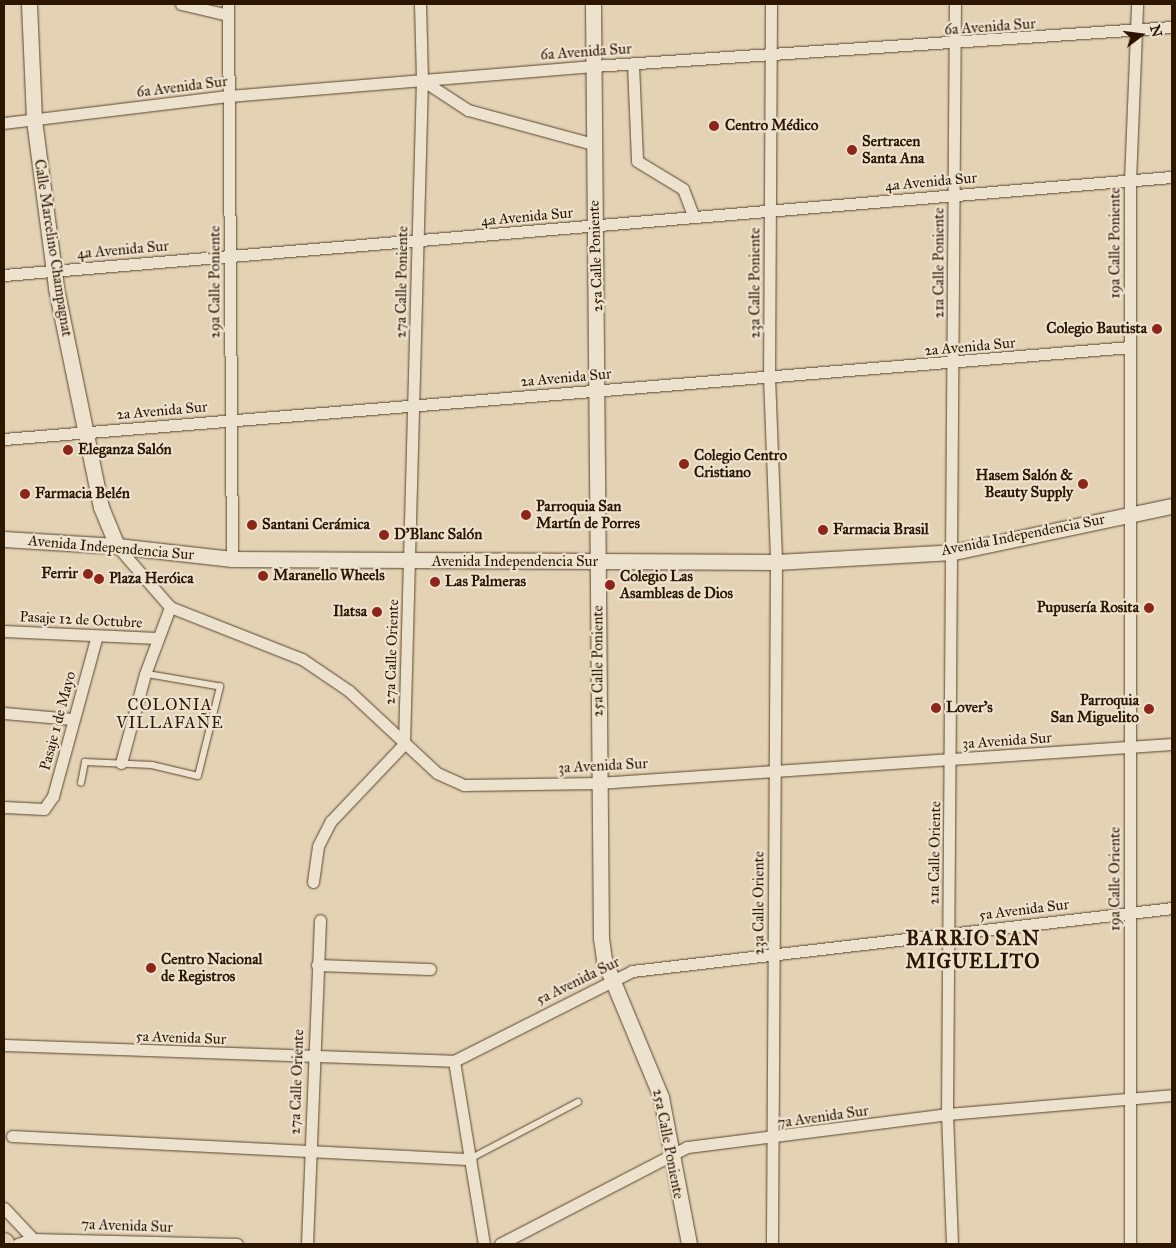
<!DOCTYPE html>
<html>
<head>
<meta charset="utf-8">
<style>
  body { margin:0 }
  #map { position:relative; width:1176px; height:1248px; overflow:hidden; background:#e3d2b4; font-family:"IM FELL Great Primer",serif }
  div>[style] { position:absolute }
  .roads { filter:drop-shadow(0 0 1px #5a452d) drop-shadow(0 0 1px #5a452d) }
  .lane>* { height:5.5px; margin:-2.75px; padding:0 2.75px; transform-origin:2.75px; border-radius:2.75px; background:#ede2ce }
  .street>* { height:11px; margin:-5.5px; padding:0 5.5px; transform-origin:5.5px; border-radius:5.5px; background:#ede2ce }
  .secondary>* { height:15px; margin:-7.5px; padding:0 7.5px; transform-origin:7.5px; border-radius:7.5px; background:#ede2ce }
  .highway>* { height:20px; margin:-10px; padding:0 10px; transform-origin:10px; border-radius:10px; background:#e3d2b4 }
  .dots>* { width:14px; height:14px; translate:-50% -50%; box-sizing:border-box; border:2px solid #ede2ce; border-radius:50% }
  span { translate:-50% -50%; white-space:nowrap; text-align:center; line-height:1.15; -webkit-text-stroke:4.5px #ede2ce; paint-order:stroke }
  .street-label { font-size:15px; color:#2c1600 }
  .poi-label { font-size:15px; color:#2c1600; font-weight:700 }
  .left { translate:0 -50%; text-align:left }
  .right { translate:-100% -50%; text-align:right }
  .neighbourhood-label { font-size:16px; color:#2c1600; letter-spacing:1px }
  .district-label { font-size:20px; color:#2c1600; font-weight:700; letter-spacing:1px }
  .frame { position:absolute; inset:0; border:5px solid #2c1600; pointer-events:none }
  .north { position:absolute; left:1116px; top:10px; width:50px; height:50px; -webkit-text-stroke:4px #ede2ce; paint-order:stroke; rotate:75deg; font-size:14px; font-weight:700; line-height:20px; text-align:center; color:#2c1600 }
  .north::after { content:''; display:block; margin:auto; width:18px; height:22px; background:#2c1600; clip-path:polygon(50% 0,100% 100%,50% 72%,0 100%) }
</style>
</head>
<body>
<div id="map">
  <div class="roads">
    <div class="lane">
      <div style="left:81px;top:783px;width:21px;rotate:-79deg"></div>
      <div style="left:85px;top:762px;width:67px;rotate:2.6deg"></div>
      <div style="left:152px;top:765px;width:47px;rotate:13.4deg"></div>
      <div style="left:198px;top:776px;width:92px;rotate:-76.1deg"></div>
      <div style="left:220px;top:687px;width:76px;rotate:-170.2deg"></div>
      <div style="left:470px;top:1159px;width:122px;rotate:-27.8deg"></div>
    </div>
    <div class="street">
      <div style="left:181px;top:4px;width:48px;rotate:13.2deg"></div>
      <div style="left:228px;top:4px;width:555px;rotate:89.59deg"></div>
      <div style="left:771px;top:4px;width:372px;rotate:90.3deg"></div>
      <div style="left:769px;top:376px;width:186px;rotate:87.8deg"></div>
      <div style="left:776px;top:562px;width:682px;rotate:90.34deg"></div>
      <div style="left:633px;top:64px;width:97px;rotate:87.6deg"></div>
      <div style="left:637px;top:161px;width:54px;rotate:31.3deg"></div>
      <div style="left:683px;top:189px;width:30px;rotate:69deg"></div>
      <div style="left:422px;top:80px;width:55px;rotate:33.1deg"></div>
      <div style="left:468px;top:110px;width:130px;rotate:15.2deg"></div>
      <div style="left:4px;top:123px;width:226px;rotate:-6.9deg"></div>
      <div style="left:228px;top:96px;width:367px;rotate:-4.7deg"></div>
      <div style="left:594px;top:66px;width:579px;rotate:-3.86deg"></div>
      <div style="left:4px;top:275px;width:1172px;rotate:-4.8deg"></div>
      <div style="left:4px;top:439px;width:1130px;rotate:-4.67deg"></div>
      <div style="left:117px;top:546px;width:81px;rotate:49deg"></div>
      <div style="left:170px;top:607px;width:142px;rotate:21.5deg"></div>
      <div style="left:302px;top:659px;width:57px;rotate:34.2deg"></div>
      <div style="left:349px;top:691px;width:120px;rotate:43deg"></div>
      <div style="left:437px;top:773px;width:30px;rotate:24deg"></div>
      <div style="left:464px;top:785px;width:134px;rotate:-0.9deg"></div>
      <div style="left:598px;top:783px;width:575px;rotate:-3.89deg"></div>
      <div style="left:4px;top:631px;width:153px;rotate:2.6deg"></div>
      <div style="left:4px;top:713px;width:68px;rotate:5deg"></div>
      <div style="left:121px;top:763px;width:92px;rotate:-74.9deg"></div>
      <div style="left:145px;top:674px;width:72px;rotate:-69.5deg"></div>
      <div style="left:4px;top:807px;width:40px;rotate:2.9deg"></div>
      <div style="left:44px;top:809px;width:16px;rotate:-55deg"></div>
      <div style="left:53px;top:796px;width:163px;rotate:-74.7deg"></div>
      <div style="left:313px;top:882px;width:36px;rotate:-82deg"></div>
      <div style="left:318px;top:846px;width:28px;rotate:-63deg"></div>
      <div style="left:331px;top:821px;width:106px;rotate:-46.5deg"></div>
      <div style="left:404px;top:744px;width:664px;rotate:-88.45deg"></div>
      <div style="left:422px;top:80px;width:76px;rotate:-91.5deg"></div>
      <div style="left:317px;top:965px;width:113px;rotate:2deg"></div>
      <div style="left:4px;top:1045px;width:450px;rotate:2deg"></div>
      <div style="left:454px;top:1061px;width:199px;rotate:-26.8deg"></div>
      <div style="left:632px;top:971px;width:544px;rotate:-6.65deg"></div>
      <div style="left:454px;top:1061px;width:185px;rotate:80.7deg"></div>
      <div style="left:12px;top:1136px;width:459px;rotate:2.9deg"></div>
      <div style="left:4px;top:1208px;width:48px;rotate:46.7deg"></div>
      <div style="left:18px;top:1244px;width:15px;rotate:-20deg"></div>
      <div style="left:32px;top:1239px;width:205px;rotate:1.4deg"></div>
      <div style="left:307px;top:1244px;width:324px;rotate:-87.7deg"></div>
      <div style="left:500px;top:1244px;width:211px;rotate:-27.4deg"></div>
      <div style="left:687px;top:1147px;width:262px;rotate:-7.2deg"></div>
      <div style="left:947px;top:1114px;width:226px;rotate:-4.8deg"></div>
      <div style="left:952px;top:1244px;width:130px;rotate:-92.2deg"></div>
      <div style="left:947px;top:1114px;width:1110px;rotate:-89.59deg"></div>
      <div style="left:1130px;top:1244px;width:1063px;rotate:-90deg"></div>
      <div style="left:1130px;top:181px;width:177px;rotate:-87.7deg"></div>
    </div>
    <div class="secondary">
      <div style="left:29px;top:4px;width:116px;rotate:87.5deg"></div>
      <div style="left:34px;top:120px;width:169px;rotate:82.5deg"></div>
      <div style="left:56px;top:288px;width:224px;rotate:78.4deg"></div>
      <div style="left:101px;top:507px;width:42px;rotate:67.7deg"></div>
      <div style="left:593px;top:4px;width:934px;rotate:89.51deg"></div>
      <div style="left:601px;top:938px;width:22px;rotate:82deg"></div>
      <div style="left:604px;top:960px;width:148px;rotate:67.4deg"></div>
      <div style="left:661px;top:1097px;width:150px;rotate:79.2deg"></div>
      <div style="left:4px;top:539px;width:113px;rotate:3.5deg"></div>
      <div style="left:117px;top:546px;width:116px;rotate:6.4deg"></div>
      <div style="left:232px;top:559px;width:544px;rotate:0.32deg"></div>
      <div style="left:776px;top:562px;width:177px;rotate:-3.2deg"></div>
      <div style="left:953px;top:552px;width:224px;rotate:-11.9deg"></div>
    </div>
    <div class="highway">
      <div style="left:4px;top:1243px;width:1px;rotate:45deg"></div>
    </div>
  </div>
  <div class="dots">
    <div style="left:714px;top:126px;background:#8f2418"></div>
    <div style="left:852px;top:150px;background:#8f2418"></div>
    <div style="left:1157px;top:329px;background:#8f2418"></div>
    <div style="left:68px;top:450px;background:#8f2418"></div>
    <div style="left:684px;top:464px;background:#8f2418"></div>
    <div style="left:1083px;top:484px;background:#8f2418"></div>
    <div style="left:25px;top:494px;background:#8f2418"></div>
    <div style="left:526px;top:515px;background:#8f2418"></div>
    <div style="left:252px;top:525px;background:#8f2418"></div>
    <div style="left:823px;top:530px;background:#8f2418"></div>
    <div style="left:384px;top:535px;background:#8f2418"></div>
    <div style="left:88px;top:574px;background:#8f2418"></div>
    <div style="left:263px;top:576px;background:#8f2418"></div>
    <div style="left:99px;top:579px;background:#8f2418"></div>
    <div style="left:435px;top:582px;background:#8f2418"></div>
    <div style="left:610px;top:585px;background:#8f2418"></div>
    <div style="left:1149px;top:608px;background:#8f2418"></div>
    <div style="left:377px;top:612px;background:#8f2418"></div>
    <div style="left:936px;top:708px;background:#8f2418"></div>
    <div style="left:1149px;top:709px;background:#8f2418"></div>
    <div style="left:151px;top:968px;background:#8f2418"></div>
  </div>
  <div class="street-label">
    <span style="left:990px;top:27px;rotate:-4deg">6a Avenida Sur</span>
    <span style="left:586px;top:52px;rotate:-4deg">6a Avenida Sur</span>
    <span style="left:182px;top:87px;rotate:-7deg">6a Avenida Sur</span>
    <span style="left:931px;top:182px;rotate:-5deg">4a Avenida Sur</span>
    <span style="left:527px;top:217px;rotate:-5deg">4a Avenida Sur</span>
    <span style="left:1115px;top:243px;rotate:-90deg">19a Calle Poniente</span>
    <span style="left:53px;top:248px;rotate:81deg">Calle Marcelino Champagnat</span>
    <span style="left:123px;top:250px;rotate:-5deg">4a Avenida Sur</span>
    <span style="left:596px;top:256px;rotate:-92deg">25a Calle Poniente</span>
    <span style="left:939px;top:263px;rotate:-90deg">21a Calle Poniente</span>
    <span style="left:215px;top:282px;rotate:-90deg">29a Calle Poniente</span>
    <span style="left:402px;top:282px;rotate:-89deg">27a Calle Poniente</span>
    <span style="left:755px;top:283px;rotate:-90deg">23a Calle Poniente</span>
    <span style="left:970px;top:347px;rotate:-5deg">2a Avenida Sur</span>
    <span style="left:566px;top:378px;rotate:-5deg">2a Avenida Sur</span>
    <span style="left:162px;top:411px;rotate:-5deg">2a Avenida Sur</span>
    <span style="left:1023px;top:535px;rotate:-11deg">Avenida Independencia Sur</span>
    <span style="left:111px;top:548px;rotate:5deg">Avenida Independencia Sur</span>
    <span style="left:515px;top:562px">Avenida Independencia Sur</span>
    <span style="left:81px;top:620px;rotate:3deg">Pasaje 12 de Octubre</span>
    <span style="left:392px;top:652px;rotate:-88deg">27a Calle Oriente</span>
    <span style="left:598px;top:661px;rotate:-90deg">25a Calle Poniente</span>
    <span style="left:58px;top:721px;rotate:-75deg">Pasaje 1 de Mayo</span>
    <span style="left:1007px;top:741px;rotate:-4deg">3a Avenida Sur</span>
    <span style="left:603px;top:766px;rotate:-3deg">3a Avenida Sur</span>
    <span style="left:935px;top:853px;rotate:-89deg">21a Calle Oriente</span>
    <span style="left:1115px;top:879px;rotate:-90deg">19a Calle Oriente</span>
    <span style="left:759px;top:903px;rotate:-90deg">23a Calle Oriente</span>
    <span style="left:1024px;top:910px;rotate:-7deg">5a Avenida Sur</span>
    <span style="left:578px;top:981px;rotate:-26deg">5a Avenida Sur</span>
    <span style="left:181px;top:1038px;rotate:2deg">5a Avenida Sur</span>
    <span style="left:297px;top:1082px;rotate:-88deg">27a Calle Oriente</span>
    <span style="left:823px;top:1117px;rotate:-8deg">7a Avenida Sur</span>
    <span style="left:668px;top:1144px;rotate:79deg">25a Calle Poniente</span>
    <span style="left:127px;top:1226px;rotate:2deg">7a Avenida Sur</span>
  </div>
  <div class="poi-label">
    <span class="left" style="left:725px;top:126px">Centro Médico</span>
    <span class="left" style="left:862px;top:150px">Sertracen<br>Santa Ana</span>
    <span class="right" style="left:1147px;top:329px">Colegio Bautista</span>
    <span class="left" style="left:78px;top:450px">Eleganza Salón</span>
    <span class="left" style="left:694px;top:464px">Colegio Centro<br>Cristiano</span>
    <span class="right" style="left:1073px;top:484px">Hasem Salón &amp;<br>Beauty Supply</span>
    <span class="left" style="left:35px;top:494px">Farmacia Belén</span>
    <span class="left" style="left:536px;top:515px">Parroquia San<br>Martín de Porres</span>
    <span class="left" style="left:262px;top:525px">Santani Cerámica</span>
    <span class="left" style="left:833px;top:530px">Farmacia Brasil</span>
    <span class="left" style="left:394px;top:535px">D'Blanc Salón</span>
    <span class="right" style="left:78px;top:574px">Ferrir</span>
    <span class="left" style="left:273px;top:576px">Maranello Wheels</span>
    <span class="left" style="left:620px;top:585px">Colegio Las<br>Asambleas de Dios</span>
    <span class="left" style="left:109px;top:579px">Plaza Heróica</span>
    <span class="left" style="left:445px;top:582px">Las Palmeras</span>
    <span class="right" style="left:1139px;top:608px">Pupusería Rosita</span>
    <span class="right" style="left:367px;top:612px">Ilatsa</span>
    <span class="right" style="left:1139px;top:709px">Parroquia<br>San Miguelito</span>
    <span class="left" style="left:946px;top:708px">Lover's</span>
    <span class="left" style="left:161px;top:968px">Centro Nacional<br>de Registros</span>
  </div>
  <div class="neighbourhood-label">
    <span style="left:170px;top:714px">COLONIA<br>VILLAFAÑE</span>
  </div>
  <div class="district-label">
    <span style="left:973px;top:950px">BARRIO SAN<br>MIGUELITO</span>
  </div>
  <div class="frame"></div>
  <div class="north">N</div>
</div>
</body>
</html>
